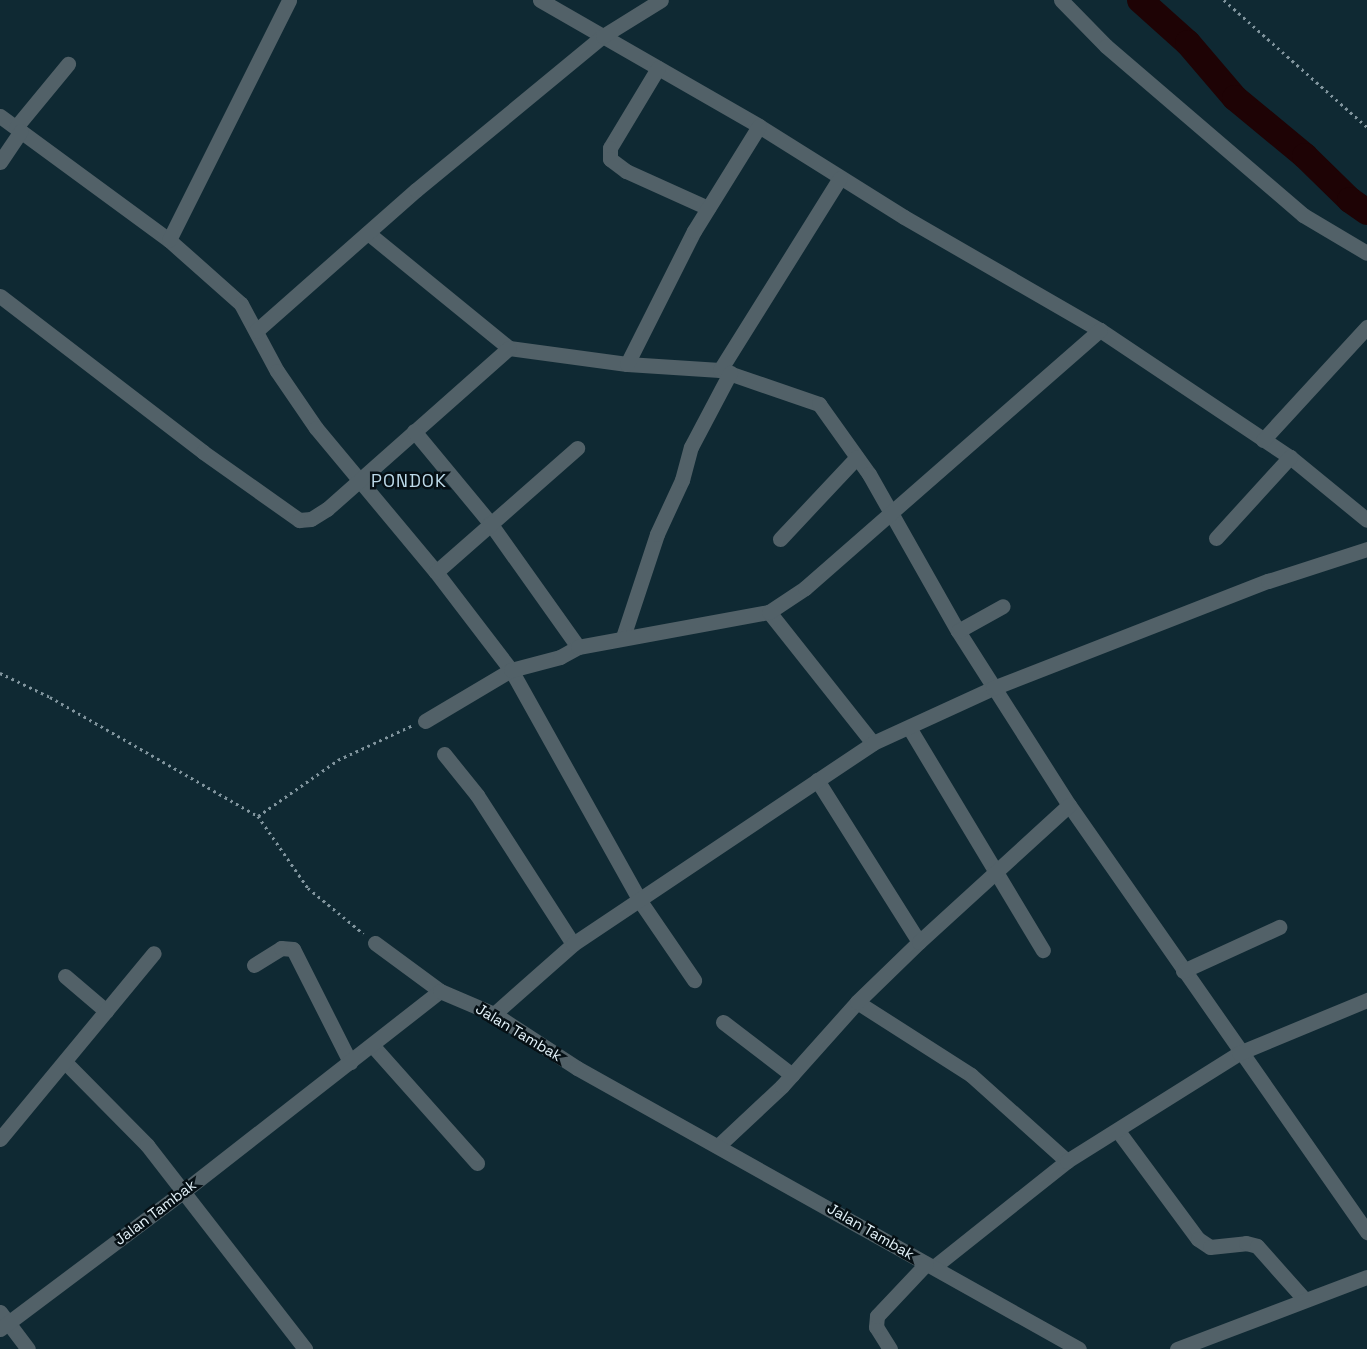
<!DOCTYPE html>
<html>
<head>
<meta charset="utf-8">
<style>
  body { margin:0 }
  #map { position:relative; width:1367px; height:1349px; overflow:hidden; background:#0f2933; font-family:"Space Grotesk",sans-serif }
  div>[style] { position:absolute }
  .river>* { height:26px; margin:-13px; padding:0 13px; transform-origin:13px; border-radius:13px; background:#1e0305 }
  .path>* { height:2.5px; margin-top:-1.25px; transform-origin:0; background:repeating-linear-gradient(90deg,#81959e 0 2.5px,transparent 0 6.5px) }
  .minor>* { height:15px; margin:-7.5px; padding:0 7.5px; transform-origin:7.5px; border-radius:7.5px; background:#526168 }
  span { translate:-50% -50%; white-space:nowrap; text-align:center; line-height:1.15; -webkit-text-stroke:5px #061015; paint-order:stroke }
  .street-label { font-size:15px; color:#e3f2f9 }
  .quarter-label { font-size:18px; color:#bddae9; letter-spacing:1px }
</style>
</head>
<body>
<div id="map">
  <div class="river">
    <div style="left:1140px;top:0;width:64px;rotate:41.9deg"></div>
    <div style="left:1188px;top:43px;width:72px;rotate:49.5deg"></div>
    <div style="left:1235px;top:98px;width:91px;rotate:39.6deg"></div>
    <div style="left:1305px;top:156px;width:63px;rotate:44.4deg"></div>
    <div style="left:1350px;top:200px;width:21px;rotate:35deg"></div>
  </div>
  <div class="path">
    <div style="left:1224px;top:0;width:191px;rotate:41.6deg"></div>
    <div style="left:0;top:673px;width:55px;rotate:25.6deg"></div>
    <div style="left:50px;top:697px;width:240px;rotate:29.8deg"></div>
    <div style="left:258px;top:816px;width:88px;rotate:55.2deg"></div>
    <div style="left:308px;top:888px;width:72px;rotate:39.4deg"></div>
    <div style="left:258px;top:816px;width:98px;rotate:-35deg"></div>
    <div style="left:338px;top:760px;width:81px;rotate:-25deg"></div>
  </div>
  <div class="minor">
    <div style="left:540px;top:0;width:253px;rotate:29.9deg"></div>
    <div style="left:759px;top:126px;width:171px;rotate:32.1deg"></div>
    <div style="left:904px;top:217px;width:226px;rotate:30deg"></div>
    <div style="left:1100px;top:330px;width:229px;rotate:33.8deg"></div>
    <div style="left:1290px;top:457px;width:99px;rotate:39.3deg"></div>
    <div style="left:1061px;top:0;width:64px;rotate:45.6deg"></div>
    <div style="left:1106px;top:46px;width:260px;rotate:40.6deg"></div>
    <div style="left:1303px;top:215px;width:74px;rotate:30.7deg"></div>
    <div style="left:658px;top:68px;width:93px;rotate:121deg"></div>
    <div style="left:610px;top:148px;width:11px;rotate:90deg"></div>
    <div style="left:610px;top:159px;width:20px;rotate:37deg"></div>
    <div style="left:626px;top:171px;width:90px;rotate:24.3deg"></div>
    <div style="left:0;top:116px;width:210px;rotate:36.3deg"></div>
    <div style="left:169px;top:240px;width:96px;rotate:41.6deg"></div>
    <div style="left:241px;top:304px;width:76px;rotate:61.8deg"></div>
    <div style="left:277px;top:371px;width:69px;rotate:55.6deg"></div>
    <div style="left:316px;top:428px;width:187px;rotate:50.2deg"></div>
    <div style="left:436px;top:572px;width:123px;rotate:52.6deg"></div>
    <div style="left:511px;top:670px;width:265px;rotate:60.8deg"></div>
    <div style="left:640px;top:901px;width:96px;rotate:55.6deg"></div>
    <div style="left:16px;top:127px;width:82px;rotate:-50.5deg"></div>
    <div style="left:0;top:162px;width:37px;rotate:-56deg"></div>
    <div style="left:368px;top:233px;width:182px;rotate:39.2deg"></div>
    <div style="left:509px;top:348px;width:119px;rotate:7.7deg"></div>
    <div style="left:627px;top:364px;width:93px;rotate:3.7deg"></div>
    <div style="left:720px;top:370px;width:105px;rotate:19deg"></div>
    <div style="left:819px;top:404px;width:86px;rotate:54.5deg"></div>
    <div style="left:869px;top:474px;width:180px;rotate:60.5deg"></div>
    <div style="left:958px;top:631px;width:206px;rotate:57.5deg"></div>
    <div style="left:1069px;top:805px;width:521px;rotate:55.09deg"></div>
    <div style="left:169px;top:240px;width:268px;rotate:-63.4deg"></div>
    <div style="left:0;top:296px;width:256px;rotate:37.5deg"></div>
    <div style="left:203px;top:452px;width:118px;rotate:35.3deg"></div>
    <div style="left:299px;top:520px;width:12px;rotate:-5deg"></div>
    <div style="left:311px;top:519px;width:19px;rotate:-32deg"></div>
    <div style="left:327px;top:509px;width:243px;rotate:-41.5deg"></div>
    <div style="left:256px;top:331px;width:213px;rotate:-41.4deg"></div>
    <div style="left:416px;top:190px;width:242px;rotate:-39.5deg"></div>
    <div style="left:603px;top:36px;width:68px;rotate:-31.8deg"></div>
    <div style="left:627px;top:364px;width:149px;rotate:-63.3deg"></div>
    <div style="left:694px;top:231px;width:123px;rotate:-58.2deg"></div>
    <div style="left:720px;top:370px;width:226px;rotate:-58deg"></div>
    <div style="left:414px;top:431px;width:119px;rotate:50.4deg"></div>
    <div style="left:490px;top:523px;width:152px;rotate:54.6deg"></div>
    <div style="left:1263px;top:440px;width:154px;rotate:-47.4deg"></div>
    <div style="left:1216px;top:538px;width:110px;rotate:-47.6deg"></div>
    <div style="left:780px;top:539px;width:112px;rotate:-46.8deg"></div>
    <div style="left:436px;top:572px;width:188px;rotate:-41.3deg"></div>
    <div style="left:769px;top:612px;width:167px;rotate:51.6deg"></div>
    <div style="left:958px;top:631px;width:51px;rotate:-29.1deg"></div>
    <div style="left:623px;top:637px;width:108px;rotate:-71.7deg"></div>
    <div style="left:657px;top:534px;width:60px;rotate:-65.2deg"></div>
    <div style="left:682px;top:480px;width:34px;rotate:-75deg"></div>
    <div style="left:691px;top:447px;width:84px;rotate:-62.2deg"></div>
    <div style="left:425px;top:721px;width:100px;rotate:-30.7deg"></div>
    <div style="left:511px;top:670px;width:51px;rotate:-14.9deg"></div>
    <div style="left:560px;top:657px;width:21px;rotate:-29deg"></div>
    <div style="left:578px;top:647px;width:194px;rotate:-10.4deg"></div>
    <div style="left:769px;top:612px;width:43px;rotate:-33.7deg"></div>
    <div style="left:805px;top:588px;width:392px;rotate:-41.2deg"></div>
    <div style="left:910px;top:729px;width:258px;rotate:59deg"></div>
    <div style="left:444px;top:754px;width:53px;rotate:51.2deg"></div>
    <div style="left:477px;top:795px;width:177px;rotate:57.2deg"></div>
    <div style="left:817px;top:780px;width:191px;rotate:57.8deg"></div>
    <div style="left:375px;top:943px;width:81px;rotate:36.4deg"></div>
    <div style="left:254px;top:965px;width:32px;rotate:-32deg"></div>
    <div style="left:281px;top:948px;width:12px;rotate:5deg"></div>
    <div style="left:293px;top:949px;width:127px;rotate:63.2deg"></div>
    <div style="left:1183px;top:971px;width:106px;rotate:-24.6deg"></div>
    <div style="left:65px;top:976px;width:54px;rotate:40.5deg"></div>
    <div style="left:857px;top:1002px;width:135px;rotate:32.6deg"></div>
    <div style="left:971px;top:1075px;width:129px;rotate:41.9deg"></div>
    <div style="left:494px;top:1014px;width:106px;rotate:-41.5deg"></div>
    <div style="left:573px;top:944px;width:361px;rotate:-33.8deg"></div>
    <div style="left:873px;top:743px;width:132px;rotate:-24.6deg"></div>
    <div style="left:993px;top:688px;width:295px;rotate:-21.3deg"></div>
    <div style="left:1268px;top:581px;width:104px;rotate:-17.9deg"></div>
    <div style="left:723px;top:1022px;width:87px;rotate:37.5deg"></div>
    <div style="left:372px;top:1045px;width:158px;rotate:48.3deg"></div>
    <div style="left:65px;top:1062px;width:117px;rotate:45.3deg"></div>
    <div style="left:147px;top:1145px;width:258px;rotate:52.2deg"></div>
    <div style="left:1118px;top:1131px;width:134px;rotate:53.5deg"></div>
    <div style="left:1198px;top:1239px;width:14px;rotate:34deg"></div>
    <div style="left:1210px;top:1247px;width:36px;rotate:-6deg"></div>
    <div style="left:1246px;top:1243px;width:11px;rotate:15deg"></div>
    <div style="left:1257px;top:1246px;width:71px;rotate:48.4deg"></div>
    <div style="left:0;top:1139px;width:241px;rotate:-50.4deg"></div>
    <div style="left:719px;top:1145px;width:86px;rotate:-43.1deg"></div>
    <div style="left:782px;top:1086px;width:113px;rotate:-48.2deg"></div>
    <div style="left:857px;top:1002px;width:86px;rotate:-44.1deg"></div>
    <div style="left:919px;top:942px;width:203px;rotate:-42.4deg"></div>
    <div style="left:935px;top:1266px;width:169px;rotate:-38.5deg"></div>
    <div style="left:1067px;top:1161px;width:203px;rotate:-32.1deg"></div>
    <div style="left:1239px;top:1053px;width:139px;rotate:-22.5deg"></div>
    <div style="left:0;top:1312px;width:46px;rotate:52.9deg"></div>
    <div style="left:0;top:1329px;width:230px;rotate:-36.9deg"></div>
    <div style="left:184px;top:1191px;width:325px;rotate:-38deg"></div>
    <div style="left:440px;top:991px;width:59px;rotate:23.1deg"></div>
    <div style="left:494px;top:1014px;width:99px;rotate:33deg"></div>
    <div style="left:577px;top:1068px;width:575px;rotate:29.24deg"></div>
    <div style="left:890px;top:1349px;width:26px;rotate:-122deg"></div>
    <div style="left:876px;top:1327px;width:11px;rotate:-85deg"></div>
    <div style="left:877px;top:1316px;width:71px;rotate:-46.7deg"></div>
    <div style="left:1177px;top:1349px;width:203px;rotate:-20.8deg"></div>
  </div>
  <div class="street-label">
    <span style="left:519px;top:1032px;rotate:31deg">Jalan Tambak</span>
    <span style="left:155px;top:1212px;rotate:-37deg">Jalan Tambak</span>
    <span style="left:871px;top:1231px;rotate:30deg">Jalan Tambak</span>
  </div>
  <div class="quarter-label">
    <span style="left:409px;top:481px">PONDOK</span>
  </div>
</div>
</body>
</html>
